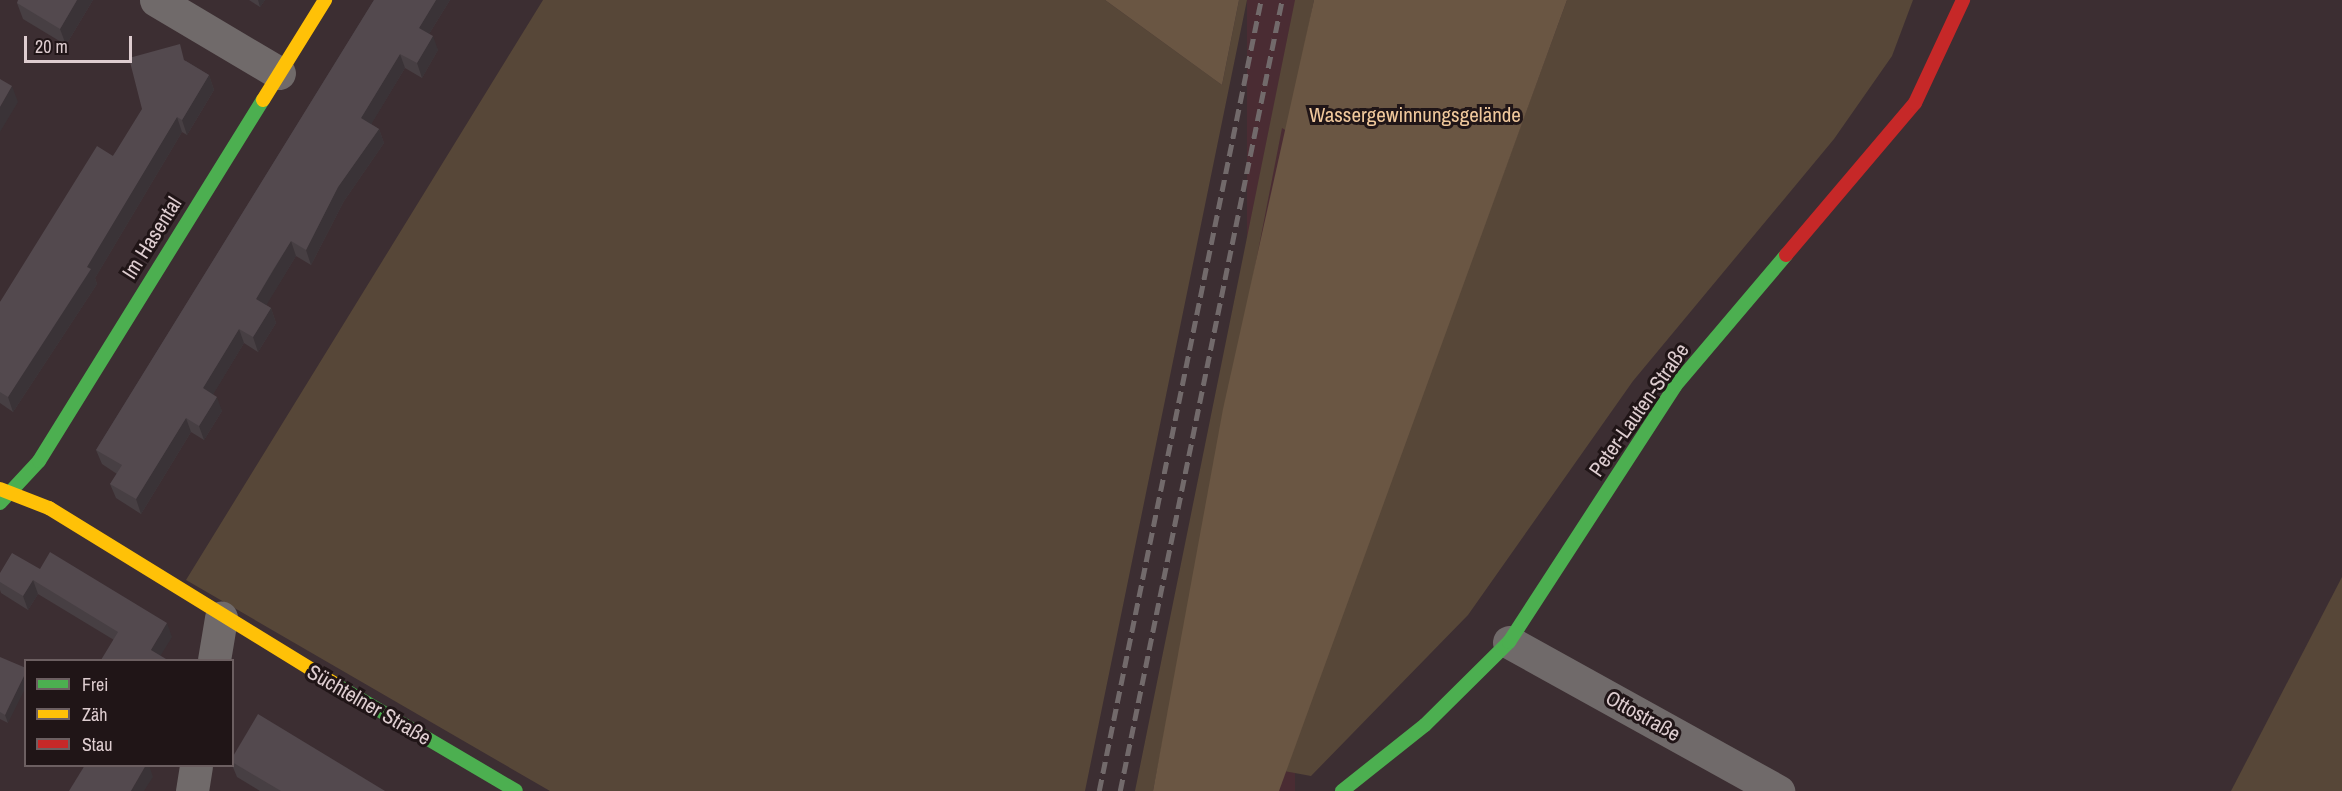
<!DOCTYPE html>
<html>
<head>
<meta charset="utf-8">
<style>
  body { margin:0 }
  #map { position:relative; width:2342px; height:791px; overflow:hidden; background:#3c2e32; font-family:"Archivo Narrow",sans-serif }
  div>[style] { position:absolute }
  .built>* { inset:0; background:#4a2c33; transform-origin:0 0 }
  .green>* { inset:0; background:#574738 }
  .forest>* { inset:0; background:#6a5643 }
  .street>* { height:33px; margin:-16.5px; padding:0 16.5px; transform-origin:16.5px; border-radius:16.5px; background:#706a6a }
  .fast>* { height:14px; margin:-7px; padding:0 7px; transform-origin:7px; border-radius:7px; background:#4caf50 }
  .slow>* { height:14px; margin:-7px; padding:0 7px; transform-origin:7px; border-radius:7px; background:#ffc107 }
  .jam>* { height:14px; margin:-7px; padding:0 7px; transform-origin:7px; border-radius:7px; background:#c62828 }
  .rail>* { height:4.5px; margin-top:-2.25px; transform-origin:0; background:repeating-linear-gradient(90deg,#726a6b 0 12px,transparent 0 18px) }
  .wall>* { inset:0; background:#473f43 }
  .shaded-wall>* { inset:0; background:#3a3337 }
  .building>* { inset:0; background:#53494e }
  span { translate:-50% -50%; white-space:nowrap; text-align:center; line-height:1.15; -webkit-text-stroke:6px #201517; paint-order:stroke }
  .park-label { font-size:21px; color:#f0c89c }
  .street-label { font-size:21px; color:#decdd0 }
  .legend { position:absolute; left:24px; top:659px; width:210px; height:108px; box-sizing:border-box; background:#201517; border:2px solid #6c5f61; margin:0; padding:8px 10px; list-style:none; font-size:18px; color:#decdd0 }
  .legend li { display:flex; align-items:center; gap:12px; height:30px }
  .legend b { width:30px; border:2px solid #6c5f61 }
  .scale { position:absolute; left:24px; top:36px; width:108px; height:27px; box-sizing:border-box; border:3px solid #decdd0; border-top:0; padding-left:8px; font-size:18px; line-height:21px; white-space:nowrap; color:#decdd0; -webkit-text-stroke:4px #201517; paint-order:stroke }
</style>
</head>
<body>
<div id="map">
  <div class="built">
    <div style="left:1247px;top:0;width:48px;height:807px"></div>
  </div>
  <div class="green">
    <div style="clip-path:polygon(543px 0,1105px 0,1222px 85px,1239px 0,1247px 0,1085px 791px,550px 791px,186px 580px)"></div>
    <div style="clip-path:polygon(1295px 0,1314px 0,1287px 131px,1282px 128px,1153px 791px,1135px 791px)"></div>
    <div style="clip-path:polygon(1567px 0,1913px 0,1892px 56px,1834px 139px,1633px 381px,1468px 615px,1311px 776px,1284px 771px)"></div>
    <div style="clip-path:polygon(2342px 577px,2342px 791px,2231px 791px)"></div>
  </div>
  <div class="forest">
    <div style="clip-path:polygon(1105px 0,1239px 0,1222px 85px,1215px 80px)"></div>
    <div style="clip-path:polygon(1314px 0,1567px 0,1279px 791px,1153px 791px,1223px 409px)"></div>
  </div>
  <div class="street">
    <div style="left:156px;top:0;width:143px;rotate:30.7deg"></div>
    <div style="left:1509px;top:642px;width:308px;rotate:29deg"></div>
    <div style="left:214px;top:660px;width:43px;rotate:-80.5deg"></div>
    <div style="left:192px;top:791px;width:25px;rotate:-81deg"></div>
  </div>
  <div class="fast">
    <div style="left:0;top:503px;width:57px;rotate:-47.1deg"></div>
    <div style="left:39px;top:461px;width:425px;rotate:-58.2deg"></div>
    <div style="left:333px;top:683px;width:212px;rotate:30.5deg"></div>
    <div style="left:1342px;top:791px;width:106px;rotate:-38.5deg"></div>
    <div style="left:1425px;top:725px;width:118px;rotate:-44.7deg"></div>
    <div style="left:1509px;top:642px;width:305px;rotate:-57deg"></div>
    <div style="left:1675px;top:386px;width:172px;rotate:-49.7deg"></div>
  </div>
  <div class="slow">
    <div style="left:263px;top:100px;width:118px;rotate:-58.2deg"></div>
    <div style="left:0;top:489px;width:53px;rotate:21.2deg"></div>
    <div style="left:49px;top:508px;width:334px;rotate:31.6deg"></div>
  </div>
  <div class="jam">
    <div style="left:1786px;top:255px;width:199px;rotate:-49.7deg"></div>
    <div style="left:1915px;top:103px;width:114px;rotate:-65deg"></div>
  </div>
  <div class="rail">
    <div style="left:1099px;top:791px;width:807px;rotate:-78.43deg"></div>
    <div style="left:1120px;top:791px;width:807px;rotate:-78.43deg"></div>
  </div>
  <div class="wall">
    <div style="clip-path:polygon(93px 0,66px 45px,23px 19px,17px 3px)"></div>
    <div style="clip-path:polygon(249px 0,265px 0,260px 7px)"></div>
    <div style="clip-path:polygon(374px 0,450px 0,429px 34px,438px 50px,422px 78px,405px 68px,371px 124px,379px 129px,384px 143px,344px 201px,311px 265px,296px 256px,266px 305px,271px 308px,276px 323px,258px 352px,244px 343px,213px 394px,222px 411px,204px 440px,191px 432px,141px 514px,116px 498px,110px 484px,117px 474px,102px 464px,96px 450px)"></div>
    <div style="clip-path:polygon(186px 61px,209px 75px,214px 90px,187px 135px,182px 132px,95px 278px,97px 284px,13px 412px,0 403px,0 302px)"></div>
    <div style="clip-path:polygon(40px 569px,172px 637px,114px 640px,38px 594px,28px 610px,1px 593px,0 590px,0 573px)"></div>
    <div style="clip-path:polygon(0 657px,8px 723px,0 719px)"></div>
    <div style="clip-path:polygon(232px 758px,385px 791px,260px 791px,237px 777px,232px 765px)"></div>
  </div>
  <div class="shaded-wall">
    <div style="clip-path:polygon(77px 0,93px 0,66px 45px,60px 29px)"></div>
    <div style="clip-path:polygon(258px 0,265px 0,260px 7px)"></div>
    <div style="clip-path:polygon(436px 0,450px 0,424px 42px,419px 28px)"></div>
    <div style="clip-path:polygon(433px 36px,438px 50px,422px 78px,417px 63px)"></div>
    <div style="clip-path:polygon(400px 54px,405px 68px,366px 133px,361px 118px)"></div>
    <div style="clip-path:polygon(209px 75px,214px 90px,187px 135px,182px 120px)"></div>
    <div style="clip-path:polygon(12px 86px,18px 102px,0 132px,0 107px)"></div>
    <div style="clip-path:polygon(177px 117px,182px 132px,95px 278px,97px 284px,13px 412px,8px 397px)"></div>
    <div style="clip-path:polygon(379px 129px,384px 143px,344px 201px,311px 265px,306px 250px,338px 187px)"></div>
    <div style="clip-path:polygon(291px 241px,296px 256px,261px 314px,256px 299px)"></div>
    <div style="clip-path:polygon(271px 308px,276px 323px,258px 352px,253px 337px)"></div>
    <div style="clip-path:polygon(239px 329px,244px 343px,208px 403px,203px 388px)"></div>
    <div style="clip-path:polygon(217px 397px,222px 411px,204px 440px,199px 426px)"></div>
    <div style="clip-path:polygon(186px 418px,191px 432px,141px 514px,136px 499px)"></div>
    <div style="clip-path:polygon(33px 580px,38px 594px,28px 610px,23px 596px)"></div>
    <div style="clip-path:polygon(167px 623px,172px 637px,158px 660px,151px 650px)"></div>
    <div style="clip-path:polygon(26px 672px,26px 687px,8px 723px,5px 715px)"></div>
    <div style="clip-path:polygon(146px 765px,149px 765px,153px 777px,144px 791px,131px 791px)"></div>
  </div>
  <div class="building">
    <div style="clip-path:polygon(18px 0,77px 0,60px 29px,17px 3px)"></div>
    <div style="clip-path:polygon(374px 0,436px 0,419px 28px,433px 36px,417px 63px,400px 54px,361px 118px,379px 129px,338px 187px,306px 250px,291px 241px,273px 270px,256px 299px,271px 308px,253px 337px,239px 329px,203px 388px,217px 397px,199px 426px,186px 418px,136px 499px,110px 484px,122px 465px,96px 450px)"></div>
    <div style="clip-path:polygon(180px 44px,184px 60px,209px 75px,182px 120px,177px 117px,87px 267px,91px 269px,8px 397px,0 392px,0 302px,97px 146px,113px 156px,142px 109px,129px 58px)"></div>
    <div style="clip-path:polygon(0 79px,12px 86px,0 107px)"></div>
    <div style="clip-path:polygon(50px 552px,167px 623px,151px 650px,166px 659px,165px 660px,101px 660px,118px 632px,33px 580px,23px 596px,0 582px,0 573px,12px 553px,40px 569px)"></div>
    <div style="clip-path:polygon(0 657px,26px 668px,26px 672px,5px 715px,0 712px)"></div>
    <div style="clip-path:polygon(258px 714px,385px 791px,281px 791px,232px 762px,232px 758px)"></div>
    <div style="clip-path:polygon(85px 765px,146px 765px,131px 791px,69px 791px)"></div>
  </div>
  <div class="park-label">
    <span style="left:1415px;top:115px">Wassergewinnungsgelände</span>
  </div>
  <div class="street-label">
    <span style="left:152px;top:238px;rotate:-58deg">Im Hasental</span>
    <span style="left:1639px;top:410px;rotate:-55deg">Peter-Lauten-Straße</span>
    <span style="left:369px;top:705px;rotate:30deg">Süchtelner Straße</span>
    <span style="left:1643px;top:716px;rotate:29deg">Ottostraße</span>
  </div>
  <ul class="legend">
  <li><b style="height:8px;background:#4caf50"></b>Frei</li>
  <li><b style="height:8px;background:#ffc107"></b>Zäh</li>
  <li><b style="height:8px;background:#c62828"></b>Stau</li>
  </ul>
  <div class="scale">20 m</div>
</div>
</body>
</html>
